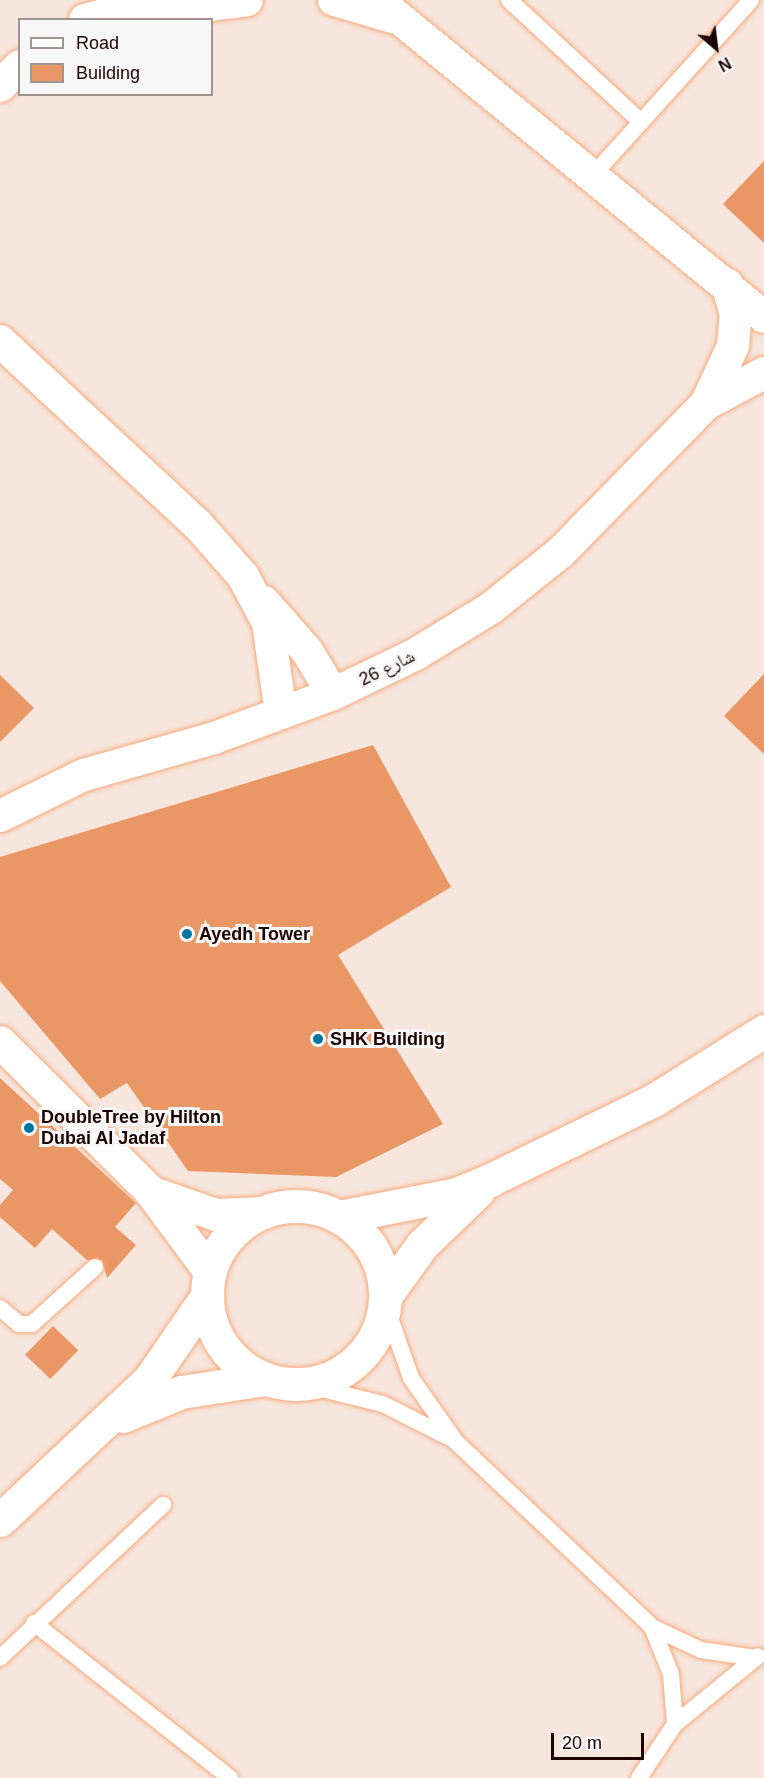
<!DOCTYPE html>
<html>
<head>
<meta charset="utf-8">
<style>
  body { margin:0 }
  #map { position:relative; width:764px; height:1778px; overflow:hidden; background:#f7e6dd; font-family:Helvetica,"Noto Naskh Arabic",sans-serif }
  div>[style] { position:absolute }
  .building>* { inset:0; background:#e99765; transform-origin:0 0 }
  .roads { filter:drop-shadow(0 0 2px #f7aa7c) drop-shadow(0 0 2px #f7aa7c) }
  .lane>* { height:16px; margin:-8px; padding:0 8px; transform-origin:8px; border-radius:8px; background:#fff }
  .street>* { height:32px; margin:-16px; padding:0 16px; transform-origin:16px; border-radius:16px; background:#fff }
  .secondary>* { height:33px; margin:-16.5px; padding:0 16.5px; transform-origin:16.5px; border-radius:16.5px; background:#fff }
  .secondary>.ring { margin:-16.5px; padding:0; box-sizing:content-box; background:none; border:33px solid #fff; border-radius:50% }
  .dots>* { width:16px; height:16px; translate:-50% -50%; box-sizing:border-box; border:3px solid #f7f7f7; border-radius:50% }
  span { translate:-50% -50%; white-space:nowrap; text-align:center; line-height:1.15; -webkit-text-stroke:6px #f7f7f7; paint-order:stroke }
  .street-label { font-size:18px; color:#1c0300 }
  .poi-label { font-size:18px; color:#1c0300; font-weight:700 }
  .left { translate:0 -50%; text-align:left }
  .legend { position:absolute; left:18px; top:18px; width:195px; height:78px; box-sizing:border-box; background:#f7f7f7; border:2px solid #9f9594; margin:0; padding:8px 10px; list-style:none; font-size:18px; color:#1c0300 }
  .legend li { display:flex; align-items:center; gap:12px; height:30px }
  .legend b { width:30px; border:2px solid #9f9594 }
  .north { position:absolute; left:686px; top:18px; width:60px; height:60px; -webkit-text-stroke:4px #f7f7f7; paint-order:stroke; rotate:152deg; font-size:16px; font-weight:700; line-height:24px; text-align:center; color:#1c0300 }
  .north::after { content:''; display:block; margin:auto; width:21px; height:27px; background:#1c0300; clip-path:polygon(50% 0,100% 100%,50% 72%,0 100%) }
  .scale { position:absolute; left:551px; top:1733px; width:93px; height:27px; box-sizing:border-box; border:3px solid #1c0300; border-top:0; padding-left:8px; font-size:18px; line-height:21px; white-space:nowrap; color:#1c0300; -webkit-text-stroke:4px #f7f7f7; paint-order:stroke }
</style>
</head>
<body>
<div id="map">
  <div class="building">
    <div style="clip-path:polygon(764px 161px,764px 243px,723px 204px)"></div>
    <div style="clip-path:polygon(764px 674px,764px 754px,724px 716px)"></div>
    <div style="clip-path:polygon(0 675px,34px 708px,0 742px)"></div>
    <div style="clip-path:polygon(373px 745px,451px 887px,338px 955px,443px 1124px,336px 1177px,188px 1171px,127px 1083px,100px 1099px,0 981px,0 857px)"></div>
    <div style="clip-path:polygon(0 1078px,136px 1203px,115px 1227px,136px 1245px,107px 1278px,102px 1260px,87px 1260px,52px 1229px,35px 1248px,0 1217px,0 1205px,13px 1190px,0 1179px)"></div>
    <div style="left:53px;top:1326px;width:35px;height:40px;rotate:44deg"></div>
  </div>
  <div class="roads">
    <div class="lane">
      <div style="left:509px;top:0;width:180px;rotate:42.7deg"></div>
      <div style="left:594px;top:174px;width:234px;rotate:-47.9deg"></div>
      <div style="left:385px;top:1304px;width:78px;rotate:70.6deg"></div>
      <div style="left:411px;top:1378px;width:78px;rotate:54.9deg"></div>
      <div style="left:456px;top:1442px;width:270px;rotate:43.3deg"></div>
      <div style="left:652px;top:1627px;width:54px;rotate:25.1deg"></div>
      <div style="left:701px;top:1650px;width:55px;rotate:8.4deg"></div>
      <div style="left:0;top:1308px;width:25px;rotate:40deg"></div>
      <div style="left:19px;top:1324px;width:13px"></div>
      <div style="left:32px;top:1324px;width:85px;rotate:-42.1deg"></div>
      <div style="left:302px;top:1384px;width:83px;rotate:13.9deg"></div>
      <div style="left:383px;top:1404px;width:73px;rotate:26.9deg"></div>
      <div style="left:34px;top:1623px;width:250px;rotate:38.3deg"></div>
      <div style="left:652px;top:1627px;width:51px;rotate:68deg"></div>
      <div style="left:671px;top:1674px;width:50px;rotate:85.4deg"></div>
      <div style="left:0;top:1658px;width:224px;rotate:-43.2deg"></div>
      <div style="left:639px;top:1778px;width:65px;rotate:-56.3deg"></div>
      <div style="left:675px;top:1724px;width:107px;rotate:-39.3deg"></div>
    </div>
    <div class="street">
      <div style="left:185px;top:0;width:25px;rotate:12deg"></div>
      <div style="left:209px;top:5px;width:38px;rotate:-7deg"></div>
      <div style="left:334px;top:0;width:65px;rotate:16.2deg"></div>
      <div style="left:377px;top:0;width:500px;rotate:39.32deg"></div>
      <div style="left:85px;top:20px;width:68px;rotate:-15.3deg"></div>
      <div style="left:151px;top:2px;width:38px"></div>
      <div style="left:0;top:86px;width:28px;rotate:-45deg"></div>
      <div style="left:0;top:341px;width:270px;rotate:42.9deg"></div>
      <div style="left:198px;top:525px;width:68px;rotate:48.6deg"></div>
      <div style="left:243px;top:576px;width:53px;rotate:62deg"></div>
      <div style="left:268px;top:623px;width:91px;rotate:81.8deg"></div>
      <div style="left:706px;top:404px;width:66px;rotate:-28.1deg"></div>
      <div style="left:264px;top:602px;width:65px;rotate:48.7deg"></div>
      <div style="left:307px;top:651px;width:50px;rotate:58.8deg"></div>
      <div style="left:0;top:816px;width:93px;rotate:-26deg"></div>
      <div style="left:84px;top:775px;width:135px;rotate:-15.9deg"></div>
      <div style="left:214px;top:738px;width:127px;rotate:-20.3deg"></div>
      <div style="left:333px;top:694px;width:92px;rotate:-25.7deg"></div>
      <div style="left:416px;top:654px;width:88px;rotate:-31.5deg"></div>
      <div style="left:491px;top:608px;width:88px;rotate:-38.6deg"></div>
      <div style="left:560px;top:553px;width:209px;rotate:-45.6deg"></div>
      <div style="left:706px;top:404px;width:64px;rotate:-65deg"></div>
      <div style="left:733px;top:346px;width:32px;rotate:-85deg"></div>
      <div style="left:736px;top:314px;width:31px;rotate:-107deg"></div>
      <div style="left:0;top:1042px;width:211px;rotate:44.8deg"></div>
      <div style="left:150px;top:1191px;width:101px;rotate:53.5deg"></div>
      <div style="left:156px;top:1194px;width:64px;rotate:19.3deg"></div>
      <div style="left:216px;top:1215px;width:48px;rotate:-2.4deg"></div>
    </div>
    <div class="secondary">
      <div class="ring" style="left:207px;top:1206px;width:145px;height:145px"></div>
      <div style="left:339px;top:1217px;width:119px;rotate:-11.1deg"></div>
      <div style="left:456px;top:1194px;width:37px;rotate:-22deg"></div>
      <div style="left:490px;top:1180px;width:182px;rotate:-26deg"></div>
      <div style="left:654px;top:1100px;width:130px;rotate:-32.1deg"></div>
      <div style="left:386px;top:1295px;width:62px;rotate:-54.2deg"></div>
      <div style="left:422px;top:1245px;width:78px;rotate:-44deg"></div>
      <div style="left:123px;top:1416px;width:63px;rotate:-22.5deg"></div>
      <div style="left:181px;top:1392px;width:85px;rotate:-8.8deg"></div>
      <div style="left:0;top:1520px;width:206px;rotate:-43.2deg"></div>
      <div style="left:150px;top:1379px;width:101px;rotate:-55.5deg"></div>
    </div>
  </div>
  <div class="dots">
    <div style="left:187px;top:934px;background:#00769f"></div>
    <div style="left:318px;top:1039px;background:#00769f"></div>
    <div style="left:29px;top:1128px;background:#00769f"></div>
  </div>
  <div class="street-label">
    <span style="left:387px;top:668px;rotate:-26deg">شارع 26</span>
  </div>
  <div class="poi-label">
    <span class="left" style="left:199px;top:934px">Ayedh Tower</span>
    <span class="left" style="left:330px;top:1039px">SHK Building</span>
    <span class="left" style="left:41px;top:1128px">DoubleTree by Hilton<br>Dubai Al Jadaf</span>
  </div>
  <ul class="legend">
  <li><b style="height:8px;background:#fff"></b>Road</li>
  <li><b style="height:16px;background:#e99765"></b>Building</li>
  </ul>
  <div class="north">N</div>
  <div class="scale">20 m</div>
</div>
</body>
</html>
